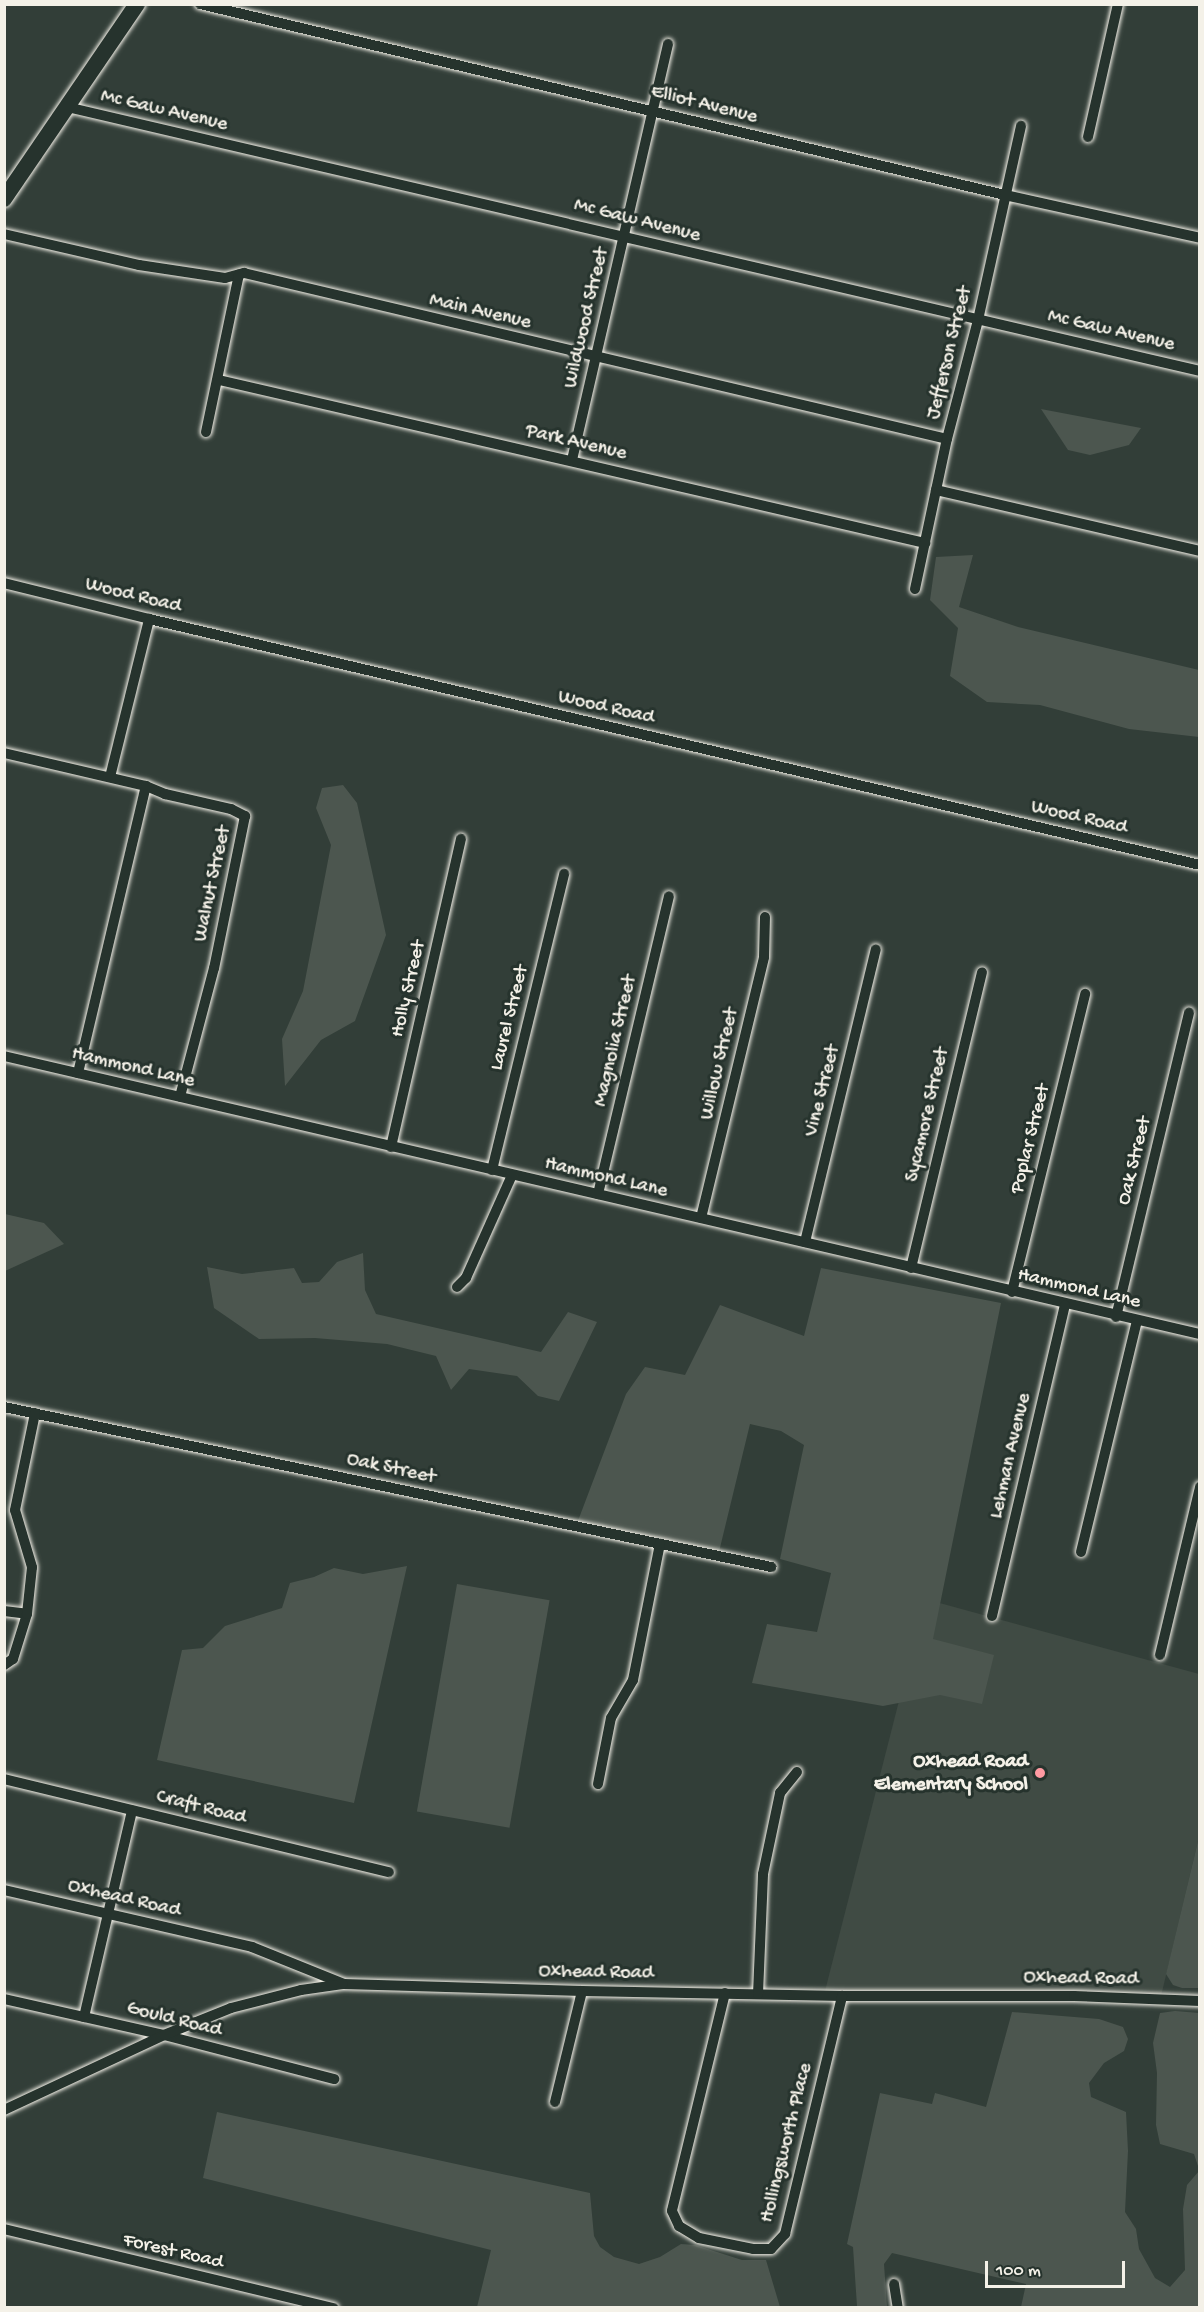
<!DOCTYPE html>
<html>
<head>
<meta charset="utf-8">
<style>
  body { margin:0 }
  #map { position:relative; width:1204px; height:2312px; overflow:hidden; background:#323e38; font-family:"Gochi Hand",sans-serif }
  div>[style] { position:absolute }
  .built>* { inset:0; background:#404b44 }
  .green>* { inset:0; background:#4c564f; transform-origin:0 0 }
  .roads { filter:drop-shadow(0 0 2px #f4f1e8) drop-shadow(0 0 2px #f4f1e8) }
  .minor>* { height:10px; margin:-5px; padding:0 5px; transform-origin:5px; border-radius:5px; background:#26332d }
  .primary>* { height:16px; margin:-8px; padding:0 8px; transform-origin:8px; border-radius:8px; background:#26332d }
  .dots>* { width:16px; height:16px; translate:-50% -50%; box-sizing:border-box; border:3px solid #26332d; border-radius:50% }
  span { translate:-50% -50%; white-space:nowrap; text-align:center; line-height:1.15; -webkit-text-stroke:6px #26332d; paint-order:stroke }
  .street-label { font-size:20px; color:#f4f1e8 }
  .poi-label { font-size:20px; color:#f4f1e8; font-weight:700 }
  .right { translate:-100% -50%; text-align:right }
  .frame { position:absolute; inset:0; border:6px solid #f4f1e8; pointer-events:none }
  .scale { position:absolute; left:985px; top:2261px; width:140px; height:27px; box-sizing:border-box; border:3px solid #f4f1e8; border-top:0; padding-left:8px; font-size:18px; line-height:21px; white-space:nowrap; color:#f4f1e8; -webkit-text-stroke:4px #26332d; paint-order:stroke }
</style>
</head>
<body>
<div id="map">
  <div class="built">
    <div style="clip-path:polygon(925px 1599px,1199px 1674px,1199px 1837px,1161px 1996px,824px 1995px)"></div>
  </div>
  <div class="green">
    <div style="clip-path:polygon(1041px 409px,1141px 428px,1129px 445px,1090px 455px,1068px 450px)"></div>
    <div style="clip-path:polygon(973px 555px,959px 607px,1018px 627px,1199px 670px,1199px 737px,1129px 729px,1040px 705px,987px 702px,950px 676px,958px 628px,930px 600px,936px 557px)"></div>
    <div style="clip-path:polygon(343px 785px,357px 803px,386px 935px,355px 1021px,321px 1040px,285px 1086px,282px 1039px,303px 991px,331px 845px,316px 808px,322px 788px)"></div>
    <div style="clip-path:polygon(5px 1214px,44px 1223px,64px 1244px,5px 1271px)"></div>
    <div style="clip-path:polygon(363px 1253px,365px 1290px,376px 1314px,541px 1352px,568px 1312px,597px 1322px,559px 1401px,538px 1396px,517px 1376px,469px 1369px,451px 1390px,436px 1356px,387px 1344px,315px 1338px,259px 1339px,214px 1308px,207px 1267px,242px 1274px,294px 1268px,302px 1283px,319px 1282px,337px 1262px)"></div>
    <div style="clip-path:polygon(821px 1268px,1001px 1303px,933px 1639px,994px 1655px,982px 1704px,940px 1695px,883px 1706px,752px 1683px,767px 1624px,817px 1632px,831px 1573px,780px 1559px,804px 1445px,781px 1431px,750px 1424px,718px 1556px,576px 1526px,626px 1394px,645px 1367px,685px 1375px,720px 1305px,804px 1336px)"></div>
    <div style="clip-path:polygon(407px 1566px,354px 1803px,157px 1760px,182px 1650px,203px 1648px,225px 1626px,282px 1608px,290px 1583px,314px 1577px,334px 1568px,363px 1574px)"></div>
    <div style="left:457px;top:1584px;width:94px;height:231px;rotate:10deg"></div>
    <div style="clip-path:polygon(1199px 1837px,1199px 1988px,1182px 1988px,1173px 1985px,1166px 1974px)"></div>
    <div style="clip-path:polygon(1175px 2011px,1199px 2013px,1199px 2169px,1194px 2154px,1160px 2144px,1156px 2125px,1157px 2073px,1153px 2043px,1160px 2013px)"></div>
    <div style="clip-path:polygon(1012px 2012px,1099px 2019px,1123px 2027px,1128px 2039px,1124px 2051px,1104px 2063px,1089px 2083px,1091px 2097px,1126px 2112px,1128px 2151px,1125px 2212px,1136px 2229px,1139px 2249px,1155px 2278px,1170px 2287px,1185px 2270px,1183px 2209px,1187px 2185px,1199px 2171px,1199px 2307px,1021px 2307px,1026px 2284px,892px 2253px,884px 2264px,887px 2307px,853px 2307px,857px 2306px,853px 2247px,847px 2244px,880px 2093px,932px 2104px,935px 2093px,986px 2107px)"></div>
    <div style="clip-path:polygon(217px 2112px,590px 2193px,594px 2236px,600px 2247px,614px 2257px,639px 2264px,660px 2257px,681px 2244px,695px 2245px,742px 2260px,766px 2260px,780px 2307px,477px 2307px,491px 2250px,203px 2178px)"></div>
  </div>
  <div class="roads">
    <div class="minor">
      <div style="left:200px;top:4px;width:827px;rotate:13.35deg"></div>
      <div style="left:1005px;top:195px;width:200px;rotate:12.4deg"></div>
      <div style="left:67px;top:107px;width:1163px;rotate:13.12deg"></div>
      <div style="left:1088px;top:137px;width:136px;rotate:-77.3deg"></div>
      <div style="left:4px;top:234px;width:139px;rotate:12.9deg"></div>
      <div style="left:139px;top:265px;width:87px;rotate:8.6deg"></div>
      <div style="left:225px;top:278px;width:20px;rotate:-15deg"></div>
      <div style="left:244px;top:273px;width:722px;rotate:13.29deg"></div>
      <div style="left:219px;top:380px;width:725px;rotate:13deg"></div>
      <div style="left:206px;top:432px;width:161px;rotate:-78.2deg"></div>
      <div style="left:572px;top:460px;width:427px;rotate:-77deg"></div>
      <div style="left:936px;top:490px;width:271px;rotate:13deg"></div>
      <div style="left:4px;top:583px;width:149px;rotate:13.9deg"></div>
      <div style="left:149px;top:619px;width:1079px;rotate:13.17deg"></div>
      <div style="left:915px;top:589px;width:153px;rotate:-78deg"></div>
      <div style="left:947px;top:439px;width:123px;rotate:-75.4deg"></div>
      <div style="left:978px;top:320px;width:199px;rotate:-77.5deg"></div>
      <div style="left:4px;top:753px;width:146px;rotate:13.1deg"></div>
      <div style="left:146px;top:786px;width:21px;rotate:23deg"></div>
      <div style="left:165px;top:794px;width:68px;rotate:12.8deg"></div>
      <div style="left:231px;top:809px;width:16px;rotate:27deg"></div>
      <div style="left:245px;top:816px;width:155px;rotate:101.5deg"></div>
      <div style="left:214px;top:968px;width:133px;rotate:104.8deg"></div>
      <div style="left:110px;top:777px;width:163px;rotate:-76.1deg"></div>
      <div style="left:4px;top:1056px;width:1228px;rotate:13.09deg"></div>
      <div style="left:78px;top:1073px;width:295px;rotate:-76.7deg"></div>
      <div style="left:391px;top:1147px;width:316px;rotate:-77.2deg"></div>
      <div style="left:492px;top:1170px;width:305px;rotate:-76.3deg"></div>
      <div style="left:598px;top:1194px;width:306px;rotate:-76.6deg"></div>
      <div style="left:701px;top:1218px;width:268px;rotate:-76.4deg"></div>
      <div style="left:764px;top:957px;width:40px;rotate:-88.6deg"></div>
      <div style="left:805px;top:1242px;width:301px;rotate:-76.4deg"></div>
      <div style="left:911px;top:1268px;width:304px;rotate:-76.5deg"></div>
      <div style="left:457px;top:1287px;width:13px;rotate:-45deg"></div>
      <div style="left:466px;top:1278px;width:113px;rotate:-65.9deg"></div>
      <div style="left:1012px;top:1292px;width:307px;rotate:-76.2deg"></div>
      <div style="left:1116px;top:1317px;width:313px;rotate:-76.5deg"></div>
      <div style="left:4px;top:1407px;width:784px;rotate:11.78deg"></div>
      <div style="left:1081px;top:1552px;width:238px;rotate:-76.4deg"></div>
      <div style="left:4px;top:1611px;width:23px;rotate:7deg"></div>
      <div style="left:992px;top:1616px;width:319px;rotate:-76.8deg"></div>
      <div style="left:1160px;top:1655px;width:173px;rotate:-76.6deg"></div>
      <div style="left:4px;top:1665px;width:11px;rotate:-34deg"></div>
      <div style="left:13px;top:1659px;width:47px;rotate:-72.7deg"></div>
      <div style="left:27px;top:1614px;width:47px;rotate:-83.9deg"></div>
      <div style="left:32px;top:1567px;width:59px;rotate:-106.6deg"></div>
      <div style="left:15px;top:1510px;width:99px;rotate:-78.3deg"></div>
      <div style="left:4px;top:1779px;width:396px;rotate:13.6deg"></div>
      <div style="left:598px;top:1784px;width:67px;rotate:-78.9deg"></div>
      <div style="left:611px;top:1718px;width:44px;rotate:-59.9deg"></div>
      <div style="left:633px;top:1680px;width:139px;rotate:-78.8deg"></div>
      <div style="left:4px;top:1890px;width:254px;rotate:12.9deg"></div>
      <div style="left:252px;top:1947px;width:99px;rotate:21.9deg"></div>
      <div style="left:344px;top:1984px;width:238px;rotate:1.7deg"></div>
      <div style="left:582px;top:1991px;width:260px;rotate:1.1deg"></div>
      <div style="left:842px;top:1996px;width:232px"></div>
      <div style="left:1074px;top:1996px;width:126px;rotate:2.3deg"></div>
      <div style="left:725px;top:1993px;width:224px;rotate:103.7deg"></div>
      <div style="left:672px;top:2211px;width:17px;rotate:65deg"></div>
      <div style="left:679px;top:2226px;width:23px;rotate:31deg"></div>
      <div style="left:699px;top:2238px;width:55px;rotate:11.5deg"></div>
      <div style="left:753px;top:2249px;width:18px"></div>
      <div style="left:771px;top:2249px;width:21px;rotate:-47deg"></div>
      <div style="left:785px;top:2234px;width:245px;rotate:-76.5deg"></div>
      <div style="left:758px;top:1994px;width:120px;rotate:-87.6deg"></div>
      <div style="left:763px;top:1874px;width:83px;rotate:-78.1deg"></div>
      <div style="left:780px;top:1793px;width:27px;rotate:-51deg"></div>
      <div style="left:4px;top:1999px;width:164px;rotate:12.7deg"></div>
      <div style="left:164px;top:2035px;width:176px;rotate:14.5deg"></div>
      <div style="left:84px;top:2017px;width:212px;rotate:-76.9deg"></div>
      <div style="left:555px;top:2102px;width:114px;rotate:-76.3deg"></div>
      <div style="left:4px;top:2110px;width:177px;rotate:-25.1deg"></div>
      <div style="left:164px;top:2035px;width:72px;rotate:-21.9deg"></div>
      <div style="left:231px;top:2008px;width:72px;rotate:-14.4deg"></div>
      <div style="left:301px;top:1990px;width:42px;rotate:-8.1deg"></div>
      <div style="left:4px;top:2229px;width:339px;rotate:13.5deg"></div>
      <div style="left:894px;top:2284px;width:24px;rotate:81deg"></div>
    </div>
    <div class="primary">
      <div style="left:4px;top:199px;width:236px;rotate:-55.7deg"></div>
    </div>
  </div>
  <div class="dots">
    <div style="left:1040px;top:1773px;background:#ff9aa2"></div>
  </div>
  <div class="street-label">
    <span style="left:704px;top:105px;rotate:14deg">Elliot Avenue</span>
    <span style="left:164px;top:111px;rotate:13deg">Mc Gaw Avenue</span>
    <span style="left:637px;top:221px;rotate:14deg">Mc Gaw Avenue</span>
    <span style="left:480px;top:312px;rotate:13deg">Main Avenue</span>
    <span style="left:587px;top:318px;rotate:-77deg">Wildwood Street</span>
    <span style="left:1111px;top:331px;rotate:13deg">Mc Gaw Avenue</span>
    <span style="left:950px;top:353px;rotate:-76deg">Jefferson Street</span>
    <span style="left:576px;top:443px;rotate:13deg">Park Avenue</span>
    <span style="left:133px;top:596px;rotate:14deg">Wood Road</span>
    <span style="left:606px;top:708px;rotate:13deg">Wood Road</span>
    <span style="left:1079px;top:818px;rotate:13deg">Wood Road</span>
    <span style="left:213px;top:884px;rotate:-78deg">Walnut Street</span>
    <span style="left:409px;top:989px;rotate:-77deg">Holly Street</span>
    <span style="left:510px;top:1018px;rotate:-76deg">Laurel Street</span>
    <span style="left:616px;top:1041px;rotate:-77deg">Magnolia Street</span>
    <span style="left:720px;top:1064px;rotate:-77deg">Willow Street</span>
    <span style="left:133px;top:1068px;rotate:13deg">Hammond Lane</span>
    <span style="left:823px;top:1091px;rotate:-76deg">Vine Street</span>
    <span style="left:928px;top:1115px;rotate:-77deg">Sycamore Street</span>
    <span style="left:1031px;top:1139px;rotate:-76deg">Poplar Street</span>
    <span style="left:1135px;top:1161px;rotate:-76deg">Oak Street</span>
    <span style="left:606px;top:1178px;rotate:13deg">Hammond Lane</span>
    <span style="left:1079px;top:1289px;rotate:13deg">Hammond Lane</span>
    <span style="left:1011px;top:1456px;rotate:-77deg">Lehman Avenue</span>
    <span style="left:391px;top:1469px;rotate:12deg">Oak Street</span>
    <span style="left:201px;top:1808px;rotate:14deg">Craft Road</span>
    <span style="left:124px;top:1899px;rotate:13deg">Oxhead Road</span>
    <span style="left:596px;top:1973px;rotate:1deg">Oxhead Road</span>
    <span style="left:1081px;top:1979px;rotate:1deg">Oxhead Road</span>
    <span style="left:174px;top:2020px;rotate:14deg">Gould Road</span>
    <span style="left:787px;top:2143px;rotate:-76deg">Hollingsworth Place</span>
    <span style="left:173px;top:2252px;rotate:13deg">Forest Road</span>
  </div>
  <div class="poi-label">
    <span class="right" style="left:1028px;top:1774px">Oxhead Road<br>Elementary School</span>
  </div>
  <div class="frame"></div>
  <div class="scale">100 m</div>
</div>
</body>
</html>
